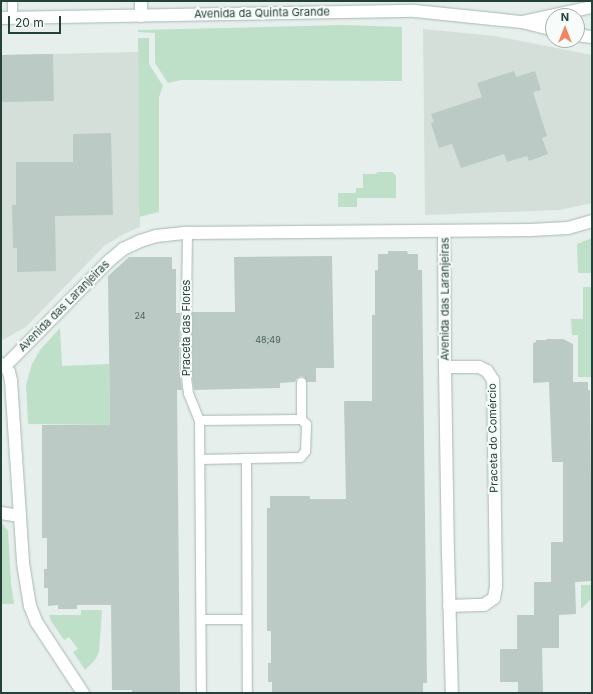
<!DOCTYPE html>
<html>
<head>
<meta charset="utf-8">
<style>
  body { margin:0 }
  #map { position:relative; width:593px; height:694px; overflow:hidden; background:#e6efeb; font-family:Inter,sans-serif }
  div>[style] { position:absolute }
  .built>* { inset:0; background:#d4dfda }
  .green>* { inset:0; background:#bfe0c8 }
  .building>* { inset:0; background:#bbcac4; transform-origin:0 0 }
  .roads { filter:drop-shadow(0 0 1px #a8b8b2) drop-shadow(0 0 1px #a8b8b2) }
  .service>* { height:9px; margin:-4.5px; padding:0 4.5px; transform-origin:4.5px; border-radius:4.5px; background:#fff }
  .minor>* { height:12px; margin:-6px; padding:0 6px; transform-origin:6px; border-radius:6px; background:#fff }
  .tertiary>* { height:12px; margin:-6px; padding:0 6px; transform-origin:6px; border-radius:6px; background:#fff }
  span { translate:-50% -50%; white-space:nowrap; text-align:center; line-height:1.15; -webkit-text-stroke:4px #f7fbf9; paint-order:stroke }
  .number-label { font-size:9px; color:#4a645c }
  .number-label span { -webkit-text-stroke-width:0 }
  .street-label { font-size:11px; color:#24423a }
  .frame { position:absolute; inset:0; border:2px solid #24423a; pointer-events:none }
  .north { position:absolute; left:545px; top:8px; width:40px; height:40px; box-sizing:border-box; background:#f7fbf9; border:1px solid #a3b1ad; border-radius:50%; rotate:0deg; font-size:11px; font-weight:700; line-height:16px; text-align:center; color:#24423a }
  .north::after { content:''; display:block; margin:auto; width:14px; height:18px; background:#f4845f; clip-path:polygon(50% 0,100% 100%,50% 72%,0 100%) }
  .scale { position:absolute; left:8px; top:16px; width:53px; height:18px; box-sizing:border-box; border:2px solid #24423a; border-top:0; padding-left:5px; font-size:12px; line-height:14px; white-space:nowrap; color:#24423a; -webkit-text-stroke:3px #f7fbf9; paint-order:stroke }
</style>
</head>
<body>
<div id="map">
  <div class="built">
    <div style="clip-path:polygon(423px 29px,495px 36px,592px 55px,592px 203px,560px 210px,425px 215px)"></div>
    <div style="clip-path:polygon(138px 52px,140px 227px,124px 234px,104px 246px,26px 327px,1px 341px,1px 55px)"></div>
  </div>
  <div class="green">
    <div style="clip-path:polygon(344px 25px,402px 27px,402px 81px,181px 80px,168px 83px,155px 63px,155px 33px,138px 32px,138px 30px)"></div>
    <div style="clip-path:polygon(138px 38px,149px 38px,149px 64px,163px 86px,159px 97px,159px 212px,139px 217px)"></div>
    <div style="clip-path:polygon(377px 172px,392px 172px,396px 176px,396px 198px,357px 198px,357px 207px,338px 207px,338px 193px,356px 193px,356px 188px,363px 188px,363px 174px,376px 174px)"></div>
    <div style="clip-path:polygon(592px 238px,592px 273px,578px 273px,577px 244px)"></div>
    <div style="clip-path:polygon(583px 287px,592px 287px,592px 377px,578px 377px,578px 335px,572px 335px,571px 319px,583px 319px)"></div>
    <div style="clip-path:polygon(60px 328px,62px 366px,109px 364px,110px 425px,28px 424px,26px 385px,32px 364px,40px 350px)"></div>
    <div style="clip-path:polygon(1px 522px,8px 531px,11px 584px,14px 604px,1px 604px)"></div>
    <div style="clip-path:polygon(581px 585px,592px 585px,592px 598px,581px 609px)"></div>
    <div style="clip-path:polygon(81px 610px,102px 610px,99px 652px,95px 660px,85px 670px,73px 652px,78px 649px,69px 637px,64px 640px,51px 621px,49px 615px,81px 615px)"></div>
  </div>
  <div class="building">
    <div style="left:53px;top:54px;width:47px;height:52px;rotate:89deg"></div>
    <div style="clip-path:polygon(514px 71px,516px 77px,535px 71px,541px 90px,533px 92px,547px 136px,542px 138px,548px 154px,529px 161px,527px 156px,507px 162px,504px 154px,461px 168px,452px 144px,439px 148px,431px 123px,434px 122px,431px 114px,482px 97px,477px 83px)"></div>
    <div style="clip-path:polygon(111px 133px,113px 215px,55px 216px,56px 271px,17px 272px,17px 248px,13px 248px,12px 205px,16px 205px,16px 162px,73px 162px,73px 134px)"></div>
    <div style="clip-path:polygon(388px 251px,407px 251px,408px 254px,418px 254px,418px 270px,422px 270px,427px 683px,423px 683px,423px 693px,272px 693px,272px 682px,268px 682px,268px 663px,271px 663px,271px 631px,267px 631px,267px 508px,270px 508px,270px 496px,310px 496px,310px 499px,346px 499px,344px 401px,372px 401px,372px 315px,375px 315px,375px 270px,378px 270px,378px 254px,388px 254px)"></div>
    <div style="clip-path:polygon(332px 256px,334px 368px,316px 368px,316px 382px,307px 382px,304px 377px,301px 376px,296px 379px,295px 382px,280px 383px,280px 388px,194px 390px,191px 369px,192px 312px,235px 312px,234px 257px)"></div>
    <div style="clip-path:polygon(129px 257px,172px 257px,172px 269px,176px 269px,176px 313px,180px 313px,179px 369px,182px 390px,177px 390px,180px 693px,132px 693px,132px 690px,112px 690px,111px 605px,77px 605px,77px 609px,58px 609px,58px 605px,48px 606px,48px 588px,44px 588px,44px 569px,47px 569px,47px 538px,42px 538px,42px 425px,110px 425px,108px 276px)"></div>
    <div style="clip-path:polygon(546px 339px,563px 339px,573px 344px,573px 382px,588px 382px,588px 390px,590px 390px,592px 581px,575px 582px,576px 614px,559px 615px,559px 648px,542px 648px,543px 693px,518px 693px,518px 682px,500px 682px,500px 649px,517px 649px,517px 615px,534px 615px,534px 582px,551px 582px,551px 542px,563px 542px,563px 462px,552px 462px,549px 382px,533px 383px,533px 343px,536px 342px,536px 340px,547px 340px)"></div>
  </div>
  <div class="roads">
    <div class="service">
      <div style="left:12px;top:1px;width:17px;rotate:90deg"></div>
      <div style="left:187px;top:233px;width:136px;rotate:90.8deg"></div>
      <div style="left:185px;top:369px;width:24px;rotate:83deg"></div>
      <div style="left:188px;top:393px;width:29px;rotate:68deg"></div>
      <div style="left:199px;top:420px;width:273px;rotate:89.6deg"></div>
      <div style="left:301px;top:382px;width:37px;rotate:90deg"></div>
      <div style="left:199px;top:420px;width:102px;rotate:-0.6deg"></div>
      <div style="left:301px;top:419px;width:7px;rotate:45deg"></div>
      <div style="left:306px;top:424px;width:27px;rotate:92deg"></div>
      <div style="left:305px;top:451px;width:8px;rotate:130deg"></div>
      <div style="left:300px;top:457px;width:100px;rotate:178.9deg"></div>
      <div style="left:246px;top:458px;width:235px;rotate:89.8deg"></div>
      <div style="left:201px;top:619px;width:45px"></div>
    </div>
    <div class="minor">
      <div style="left:141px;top:1px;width:15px;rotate:90deg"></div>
      <div style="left:444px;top:231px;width:136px;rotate:89.6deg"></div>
      <div style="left:5px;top:366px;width:7px;rotate:56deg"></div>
      <div style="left:9px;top:372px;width:9px;rotate:77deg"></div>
      <div style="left:11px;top:381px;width:182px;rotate:86.2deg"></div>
      <div style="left:23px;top:563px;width:44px;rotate:80.8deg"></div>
      <div style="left:30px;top:606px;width:18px;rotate:68deg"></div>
      <div style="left:37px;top:623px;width:84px;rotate:56.7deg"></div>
      <div style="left:1px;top:513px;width:19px;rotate:9deg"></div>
      <div style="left:449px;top:606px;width:35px;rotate:-2deg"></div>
      <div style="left:484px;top:605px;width:12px;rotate:-35deg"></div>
      <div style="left:494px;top:598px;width:11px;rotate:-80deg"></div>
      <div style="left:496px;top:587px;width:207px;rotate:-90.8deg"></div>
      <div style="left:493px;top:380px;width:11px;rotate:-124deg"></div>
      <div style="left:487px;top:371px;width:9px;rotate:-153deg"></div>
      <div style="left:479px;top:367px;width:34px;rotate:180deg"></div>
      <div style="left:445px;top:367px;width:187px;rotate:89.1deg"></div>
      <div style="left:448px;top:554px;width:139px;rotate:88.4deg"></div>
    </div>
    <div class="tertiary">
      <div style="left:1px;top:18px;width:414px;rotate:-1deg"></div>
      <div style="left:415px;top:11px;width:108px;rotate:5.9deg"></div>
      <div style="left:522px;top:22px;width:32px;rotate:14deg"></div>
      <div style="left:522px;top:22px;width:72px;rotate:-12.1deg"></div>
      <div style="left:577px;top:35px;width:15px;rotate:8deg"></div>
      <div style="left:1px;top:364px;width:4px;rotate:27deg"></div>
      <div style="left:5px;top:366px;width:149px;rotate:-45.3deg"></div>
      <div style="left:110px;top:260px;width:17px;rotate:-40deg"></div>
      <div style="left:123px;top:249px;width:19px;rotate:-25deg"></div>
      <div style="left:140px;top:241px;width:17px;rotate:-17deg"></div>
      <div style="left:156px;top:236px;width:31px;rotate:-6deg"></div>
      <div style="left:187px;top:233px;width:344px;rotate:-0.5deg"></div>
      <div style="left:531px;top:230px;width:37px;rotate:-3deg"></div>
      <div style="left:568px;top:228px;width:25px;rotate:-16deg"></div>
    </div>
  </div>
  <div class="number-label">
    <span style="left:140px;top:316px">24</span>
    <span style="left:268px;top:340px">48;49</span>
  </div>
  <div class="street-label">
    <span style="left:262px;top:13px;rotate:-1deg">Avenida da Quinta Grande</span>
    <span style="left:445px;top:299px;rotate:-90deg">Avenida das Laranjeiras</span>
    <span style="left:64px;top:306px;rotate:-45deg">Avenida das Laranjeiras</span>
    <span style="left:186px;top:328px;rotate:-90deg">Praceta das Flores</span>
    <span style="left:493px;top:438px;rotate:-91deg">Praceta do Comércio</span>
  </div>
  <div class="frame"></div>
  <div class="north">N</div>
  <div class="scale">20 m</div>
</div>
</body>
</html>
